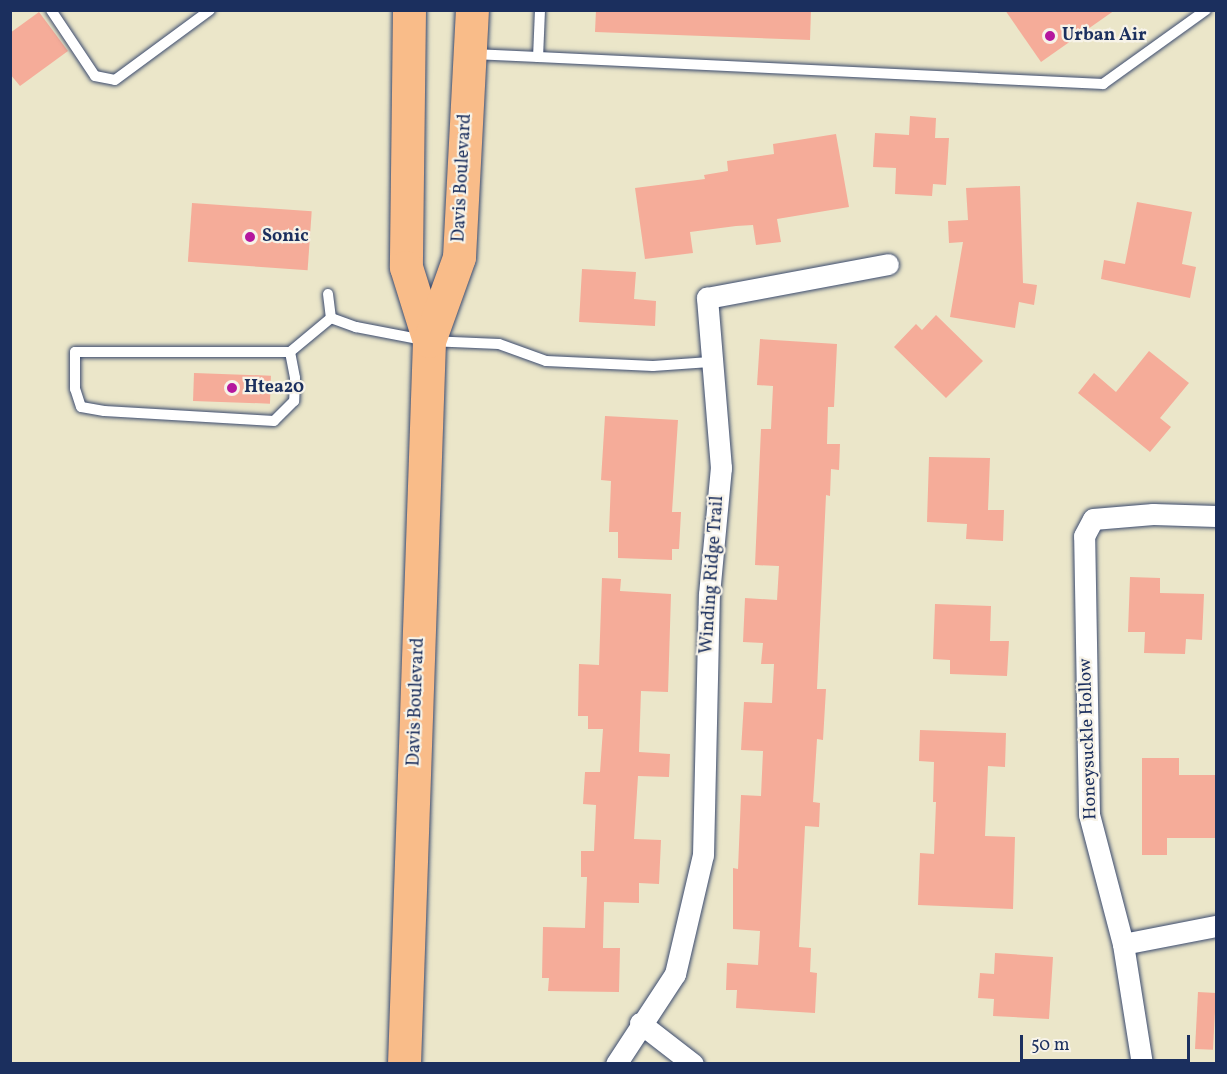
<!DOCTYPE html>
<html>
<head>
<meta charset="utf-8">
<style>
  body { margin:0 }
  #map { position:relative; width:1227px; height:1074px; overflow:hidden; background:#ebe6c9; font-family:Vollkorn,serif }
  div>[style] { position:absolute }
  .building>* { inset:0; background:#f5ac99; transform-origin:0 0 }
  .roads { filter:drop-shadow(0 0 2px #3a4a6e) drop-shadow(0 0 2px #3a4a6e) }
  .service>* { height:10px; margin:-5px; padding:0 5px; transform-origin:5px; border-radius:5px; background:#fff }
  .minor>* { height:21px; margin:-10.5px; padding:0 10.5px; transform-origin:10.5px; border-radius:10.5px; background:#fff }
  .primary>* { height:33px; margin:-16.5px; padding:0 16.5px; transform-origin:16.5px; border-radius:16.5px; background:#f9bc89 }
  .dots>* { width:16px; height:16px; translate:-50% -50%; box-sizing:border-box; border:3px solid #f7f3e8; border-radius:50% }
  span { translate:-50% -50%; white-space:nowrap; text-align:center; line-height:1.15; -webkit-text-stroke:4.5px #f7f3e8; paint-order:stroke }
  .poi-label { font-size:18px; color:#1b2f5e; font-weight:700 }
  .left { translate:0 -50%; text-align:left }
  .street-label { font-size:18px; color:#1b2f5e }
  .frame { position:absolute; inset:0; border:12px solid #1b2f5e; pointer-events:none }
  .scale { position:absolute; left:1020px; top:1035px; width:170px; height:27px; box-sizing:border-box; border:3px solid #1b2f5e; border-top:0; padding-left:8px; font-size:18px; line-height:21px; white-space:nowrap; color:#1b2f5e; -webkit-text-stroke:4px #f7f3e8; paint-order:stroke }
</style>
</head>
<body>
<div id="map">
  <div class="building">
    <div style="clip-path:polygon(596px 10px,811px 10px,810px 40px,595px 32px)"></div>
    <div style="clip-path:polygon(1005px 10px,1115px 10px,1041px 62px)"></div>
    <div style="clip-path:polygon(39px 12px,68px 51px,20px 86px,10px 74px,10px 33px)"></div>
    <div style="clip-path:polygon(910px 116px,936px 118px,935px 138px,949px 138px,946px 185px,933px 184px,932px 196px,895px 194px,896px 168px,873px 167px,875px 133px,909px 135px)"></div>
    <div style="clip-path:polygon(836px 134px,849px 207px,777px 219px,781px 242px,756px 245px,753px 225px,736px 226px,690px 232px,693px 253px,645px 259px,635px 188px,705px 179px,704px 175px,728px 171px,727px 161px,774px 154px,773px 144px)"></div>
    <div style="clip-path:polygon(1020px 186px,1023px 283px,1037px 285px,1034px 305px,1019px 302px,1015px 328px,950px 317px,963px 242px,949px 243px,948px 221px,968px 220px,966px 188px)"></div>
    <div style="clip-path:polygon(1137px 202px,1192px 212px,1182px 264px,1196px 267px,1190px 298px,1101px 279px,1104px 260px,1125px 264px)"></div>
    <div style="left:192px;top:203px;width:120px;height:59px;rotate:4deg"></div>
    <div style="clip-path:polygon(582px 269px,636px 272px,634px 299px,656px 301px,655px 326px,579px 322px)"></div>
    <div style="clip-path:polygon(936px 315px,983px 361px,946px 398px,894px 347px,916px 324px,922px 330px)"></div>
    <div style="clip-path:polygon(760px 339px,837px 344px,834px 407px,828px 407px,827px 444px,840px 444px,839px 470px,831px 469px,830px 496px,826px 495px,817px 689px,826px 689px,823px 740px,817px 739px,815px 771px,813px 802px,820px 803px,819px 827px,805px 826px,799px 947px,811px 948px,810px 972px,817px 973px,815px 1013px,736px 1008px,737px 990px,726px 990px,727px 963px,758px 965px,760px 931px,733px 929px,733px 868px,738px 869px,741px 795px,761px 796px,763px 751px,741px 750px,744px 702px,772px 703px,774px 664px,761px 664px,763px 643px,743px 642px,745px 598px,777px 600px,779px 566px,755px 565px,761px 429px,771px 429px,773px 386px,757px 385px)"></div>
    <div style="clip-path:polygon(1149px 351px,1189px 383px,1160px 418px,1171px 427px,1150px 452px,1078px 393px,1094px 373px,1116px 392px)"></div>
    <div style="left:194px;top:373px;width:77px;height:28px;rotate:2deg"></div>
    <div style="clip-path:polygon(605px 416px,678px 420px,672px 512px,681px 512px,679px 549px,672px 549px,672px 560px,618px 558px,618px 532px,609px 532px,611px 481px,601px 480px)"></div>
    <div style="clip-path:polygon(929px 457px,990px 458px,988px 510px,1004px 510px,1003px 541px,966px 539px,967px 524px,927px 522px)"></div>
    <div style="clip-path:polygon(1130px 577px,1160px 578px,1160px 593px,1204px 594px,1202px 640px,1186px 639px,1185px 654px,1144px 653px,1145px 632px,1128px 632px)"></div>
    <div style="clip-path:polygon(602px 578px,621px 579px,620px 591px,671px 594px,668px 692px,641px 691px,639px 752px,670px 754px,669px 777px,638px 776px,634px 839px,661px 840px,659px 884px,639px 883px,639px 903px,604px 902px,603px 948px,620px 948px,619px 992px,548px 991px,549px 978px,542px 978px,543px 927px,585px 928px,587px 877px,581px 877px,581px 851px,594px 851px,596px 805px,583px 804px,585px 772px,600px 772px,603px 729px,588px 729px,588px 716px,578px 716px,579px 664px,599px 665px)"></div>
    <div style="clip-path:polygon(935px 604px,991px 606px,990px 641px,1009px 641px,1007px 676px,950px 674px,950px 660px,933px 659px)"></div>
    <div style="clip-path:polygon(920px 730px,1006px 733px,1005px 767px,988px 766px,985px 836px,1015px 837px,1013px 909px,918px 905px,920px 853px,934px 854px,936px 802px,933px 802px,934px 762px,919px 761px)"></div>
    <div style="clip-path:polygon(1142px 758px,1179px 758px,1179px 775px,1215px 775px,1215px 838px,1167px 838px,1167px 855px,1142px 855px)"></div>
    <div style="clip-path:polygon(995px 953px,1053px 957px,1049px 1019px,993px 1016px,994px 999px,978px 998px,980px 973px,994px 974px)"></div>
    <div style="left:1198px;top:992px;width:18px;height:57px;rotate:3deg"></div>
  </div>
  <div class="roads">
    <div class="service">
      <div style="left:51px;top:10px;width:79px;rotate:56.3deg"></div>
      <div style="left:95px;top:76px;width:20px;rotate:11deg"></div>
      <div style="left:115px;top:80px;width:118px;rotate:-36.4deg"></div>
      <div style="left:540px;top:10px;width:47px;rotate:92.4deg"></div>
      <div style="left:538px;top:57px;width:566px;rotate:2.74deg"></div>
      <div style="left:1103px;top:84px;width:127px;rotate:-35.7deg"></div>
      <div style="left:473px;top:54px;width:65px;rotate:2.6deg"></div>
      <div style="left:328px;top:294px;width:24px;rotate:83deg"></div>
      <div style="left:331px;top:318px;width:27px;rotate:20deg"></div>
      <div style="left:356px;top:327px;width:74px;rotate:10.9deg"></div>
      <div style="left:429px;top:341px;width:70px;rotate:2.5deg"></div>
      <div style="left:499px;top:344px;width:50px;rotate:19.9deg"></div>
      <div style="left:546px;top:361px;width:107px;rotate:2.7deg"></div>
      <div style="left:653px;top:366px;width:57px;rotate:-4deg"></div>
      <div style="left:290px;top:352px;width:26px;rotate:79deg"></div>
      <div style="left:295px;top:378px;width:23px;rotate:92deg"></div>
      <div style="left:294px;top:401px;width:28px;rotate:135deg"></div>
      <div style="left:274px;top:421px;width:170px;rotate:-176.6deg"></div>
      <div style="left:104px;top:411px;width:23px;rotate:-170deg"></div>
      <div style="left:81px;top:407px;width:19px;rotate:-108deg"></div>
      <div style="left:75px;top:389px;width:37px;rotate:-90deg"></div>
      <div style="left:75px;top:352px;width:215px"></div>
      <div style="left:290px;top:352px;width:53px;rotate:-39.7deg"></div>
    </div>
    <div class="minor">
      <div style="left:1123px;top:944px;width:95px;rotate:-11deg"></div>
      <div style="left:640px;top:1023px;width:67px;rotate:37.7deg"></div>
      <div style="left:616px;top:1064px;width:108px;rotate:-56.8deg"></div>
      <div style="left:675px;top:974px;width:122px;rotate:-76.8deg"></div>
      <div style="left:703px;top:855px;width:261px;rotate:-88.7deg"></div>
      <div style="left:709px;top:594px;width:127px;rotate:-84.6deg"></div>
      <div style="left:721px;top:468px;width:171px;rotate:-94.7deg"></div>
      <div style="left:707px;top:298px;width:184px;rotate:-10.6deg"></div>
      <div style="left:1142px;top:1064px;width:121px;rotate:-99deg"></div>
      <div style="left:1123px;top:944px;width:134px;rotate:-104.7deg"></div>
      <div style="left:1089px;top:814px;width:278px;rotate:-91deg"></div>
      <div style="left:1084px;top:536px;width:19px;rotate:-62deg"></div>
      <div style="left:1093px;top:519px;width:60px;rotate:-4.8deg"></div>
      <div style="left:1153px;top:514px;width:63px;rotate:1.8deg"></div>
    </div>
    <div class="primary">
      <div style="left:409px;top:10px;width:257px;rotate:90.7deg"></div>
      <div style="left:406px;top:267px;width:77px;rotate:72.7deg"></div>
      <div style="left:404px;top:1064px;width:723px;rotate:-88.02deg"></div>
      <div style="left:429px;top:341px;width:89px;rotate:-70.3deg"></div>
      <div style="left:459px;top:257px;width:247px;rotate:-87deg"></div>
    </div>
  </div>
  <div class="dots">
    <div style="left:1050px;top:36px;background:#b5179e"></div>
    <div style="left:250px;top:237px;background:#b5179e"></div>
    <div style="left:232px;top:388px;background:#b5179e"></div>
  </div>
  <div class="poi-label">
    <span class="left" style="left:1062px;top:36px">Urban Air</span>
    <span class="left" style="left:262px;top:237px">Sonic</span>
    <span class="left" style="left:244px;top:388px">Htea20</span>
  </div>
  <div class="street-label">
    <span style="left:463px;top:178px;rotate:-87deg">Davis Boulevard</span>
    <span style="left:713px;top:575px;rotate:-86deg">Winding Ridge Trail</span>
    <span style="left:417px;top:702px;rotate:-88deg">Davis Boulevard</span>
    <span style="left:1089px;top:739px;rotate:-92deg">Honeysuckle Hollow</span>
  </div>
  <div class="frame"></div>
  <div class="scale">50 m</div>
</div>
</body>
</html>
